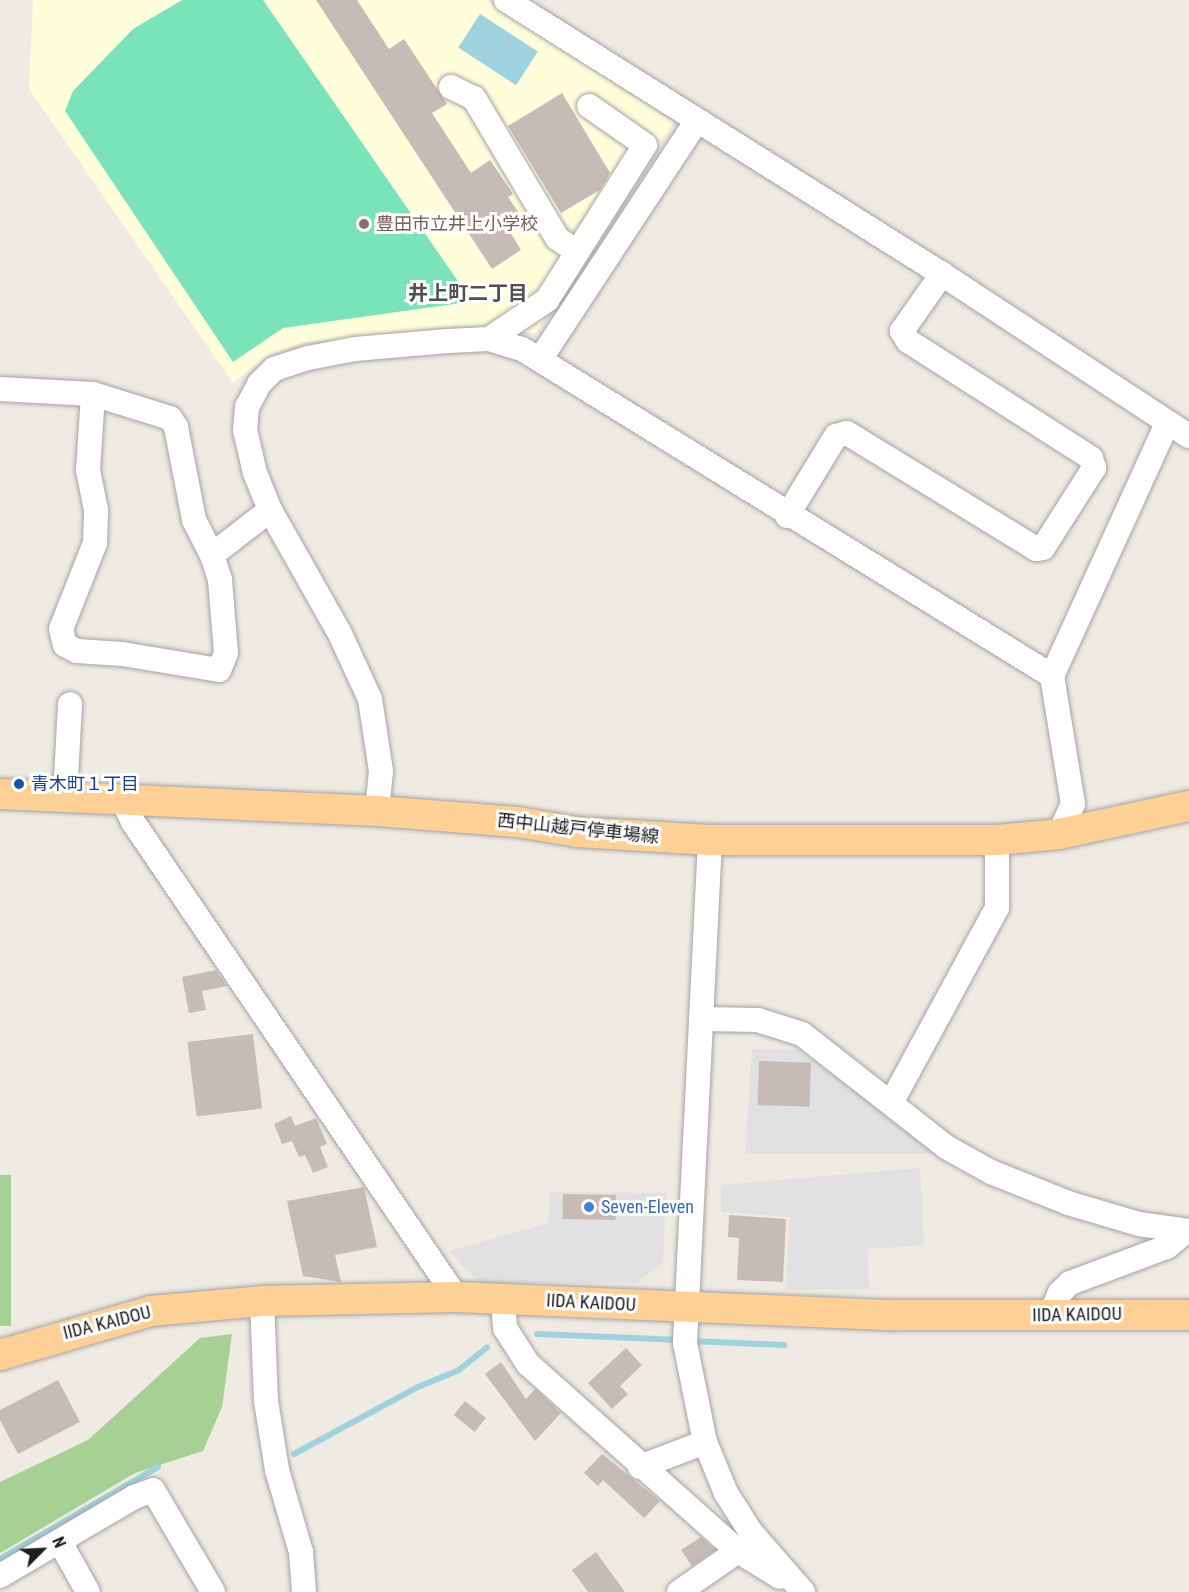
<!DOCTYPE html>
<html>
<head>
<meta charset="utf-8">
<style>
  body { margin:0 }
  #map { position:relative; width:1189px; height:1592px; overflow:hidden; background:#efeae2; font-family:"Roboto Condensed","Noto Sans JP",sans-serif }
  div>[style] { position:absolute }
  .education>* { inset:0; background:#fffeda }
  .forest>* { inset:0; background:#a7d194; transform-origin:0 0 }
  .pitch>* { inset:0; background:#7ae3b9 }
  .parking>* { inset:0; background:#e1e1e1 }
  .water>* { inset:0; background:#9fd2df; transform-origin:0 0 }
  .stream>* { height:6px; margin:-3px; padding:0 3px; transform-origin:3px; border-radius:3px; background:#9fd2df }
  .building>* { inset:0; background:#c7bcb5; transform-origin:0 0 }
  .roads { filter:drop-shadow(0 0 2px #a4a4a4) drop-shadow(0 0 2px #a4a4a4) }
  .minor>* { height:24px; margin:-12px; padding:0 12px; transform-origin:12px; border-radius:12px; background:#fff }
  .major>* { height:30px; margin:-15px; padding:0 15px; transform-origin:15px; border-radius:15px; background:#ffd096 }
  .dots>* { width:16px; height:16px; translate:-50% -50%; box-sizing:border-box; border:3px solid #fff; border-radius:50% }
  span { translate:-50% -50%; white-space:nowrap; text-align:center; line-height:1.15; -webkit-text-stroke:6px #fff; paint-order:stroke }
  .education-label { font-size:18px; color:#785e54 }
  .left { translate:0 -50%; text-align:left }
  .transit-label { font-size:18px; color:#164399 }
  .street-label { font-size:18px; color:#1d1d1d }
  .shop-label { font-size:18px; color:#366cbe }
  .neighbourhood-label { font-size:20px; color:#505050; font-weight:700 }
  .north { position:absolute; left:12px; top:1520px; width:60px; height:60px; -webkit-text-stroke:4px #fff; paint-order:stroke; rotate:66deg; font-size:16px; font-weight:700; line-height:24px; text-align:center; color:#1d1d1d }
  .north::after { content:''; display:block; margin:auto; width:21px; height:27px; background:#1d1d1d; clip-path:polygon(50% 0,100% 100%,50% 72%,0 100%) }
</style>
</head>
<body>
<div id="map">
  <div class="education">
    <div style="clip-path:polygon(33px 0,487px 0,674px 122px,535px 333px,458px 326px,301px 343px,267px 356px,233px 383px,29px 89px)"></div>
  </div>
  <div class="forest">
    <div style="left:11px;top:1175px;width:151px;height:11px;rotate:90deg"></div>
    <div style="clip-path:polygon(232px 1334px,222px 1407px,203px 1451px,135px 1473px,0 1553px,0 1482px,88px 1440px,200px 1338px)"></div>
  </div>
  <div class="pitch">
    <div style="clip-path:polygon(182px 0,263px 0,462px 287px,461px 303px,283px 328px,233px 362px,65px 111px,73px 91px,133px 29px)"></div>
  </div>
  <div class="parking">
    <div style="clip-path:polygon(752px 1049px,798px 1050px,945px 1154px,745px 1154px)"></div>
    <div style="clip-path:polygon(920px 1168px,924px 1245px,868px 1249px,869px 1289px,786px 1290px,790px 1217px,721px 1212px,721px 1185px)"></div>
    <div style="clip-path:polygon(550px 1192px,666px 1193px,663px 1263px,636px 1283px,480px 1283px,449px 1251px,548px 1223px)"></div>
  </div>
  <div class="water">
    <div style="left:480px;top:14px;width:69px;height:40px;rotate:33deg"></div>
  </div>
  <div class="stream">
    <div style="left:537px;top:1334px;width:144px;rotate:2.4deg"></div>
    <div style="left:691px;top:1341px;width:93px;rotate:2.5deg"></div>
    <div style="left:294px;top:1454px;width:141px;rotate:-28.4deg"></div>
    <div style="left:418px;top:1387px;width:44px;rotate:-22.5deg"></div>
    <div style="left:459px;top:1370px;width:36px;rotate:-39deg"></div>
    <div style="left:0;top:1559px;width:183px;rotate:-30.2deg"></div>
  </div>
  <div class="building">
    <div style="clip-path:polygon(316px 0,357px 0,389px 49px,404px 39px,447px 104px,432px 113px,471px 173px,490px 160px,513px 194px,508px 197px,525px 222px,510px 232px,521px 250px,492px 269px)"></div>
    <div style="clip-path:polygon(562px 93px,610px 173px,600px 190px,561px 213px,508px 126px)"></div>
    <div style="clip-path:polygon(216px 970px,227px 986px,202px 991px,206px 1010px,189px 1013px,182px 977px)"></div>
    <div style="left:253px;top:1034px;width:75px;height:66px;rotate:83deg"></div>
    <div style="left:759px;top:1061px;width:52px;height:44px;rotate:2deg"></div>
    <div style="clip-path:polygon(291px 1116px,295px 1126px,316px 1118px,327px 1144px,320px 1147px,328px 1167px,313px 1173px,305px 1155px,299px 1157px,292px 1141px,282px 1144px,274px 1124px)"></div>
    <div style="clip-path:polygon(364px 1187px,377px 1247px,335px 1255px,341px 1282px,303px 1276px,287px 1201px)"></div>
    <div style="left:563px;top:1194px;width:53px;height:25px;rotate:1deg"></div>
    <div style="clip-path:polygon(729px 1215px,786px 1219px,783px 1282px,737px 1280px,739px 1238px,728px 1237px)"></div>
    <div style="clip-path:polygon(626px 1348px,642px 1365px,620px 1386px,628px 1394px,612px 1409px,588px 1383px)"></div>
    <div style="clip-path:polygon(501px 1362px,526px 1399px,535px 1389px,561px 1413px,535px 1441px,485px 1374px)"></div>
    <div style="clip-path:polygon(58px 1380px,80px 1422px,18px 1454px,0 1420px,0 1410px)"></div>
    <div style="left:465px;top:1401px;width:27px;height:18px;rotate:39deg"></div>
    <div style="clip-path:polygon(602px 1454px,660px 1501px,644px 1518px,603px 1480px,598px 1486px,584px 1473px)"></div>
    <div style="clip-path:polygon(701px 1537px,715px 1550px,692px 1566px,681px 1550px)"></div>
    <div style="clip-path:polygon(596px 1552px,625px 1592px,588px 1592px,572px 1570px)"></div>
  </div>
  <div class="roads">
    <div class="minor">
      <div style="left:506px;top:0;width:515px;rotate:32.15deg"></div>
      <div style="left:942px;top:274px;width:295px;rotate:33.3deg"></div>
      <div style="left:451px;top:87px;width:25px;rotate:26deg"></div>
      <div style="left:474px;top:98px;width:163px;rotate:59.3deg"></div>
      <div style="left:557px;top:238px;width:24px;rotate:35deg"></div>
      <div style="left:489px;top:339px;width:70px;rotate:-33.9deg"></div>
      <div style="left:547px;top:300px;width:183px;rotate:-57.7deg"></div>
      <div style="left:645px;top:145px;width:68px;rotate:-145.1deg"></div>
      <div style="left:541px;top:358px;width:282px;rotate:-56.7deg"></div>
      <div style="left:0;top:389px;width:93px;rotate:3.1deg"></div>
      <div style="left:93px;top:394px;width:81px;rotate:17.3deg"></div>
      <div style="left:170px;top:418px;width:11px;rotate:56deg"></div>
      <div style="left:176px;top:427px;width:95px;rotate:79deg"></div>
      <div style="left:194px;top:520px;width:39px;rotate:63deg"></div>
      <div style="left:212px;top:555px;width:26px;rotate:72deg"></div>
      <div style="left:220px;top:580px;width:73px;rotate:85.3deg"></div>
      <div style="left:226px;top:653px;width:18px;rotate:112deg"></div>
      <div style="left:219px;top:670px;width:98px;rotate:-170.6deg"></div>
      <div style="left:122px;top:654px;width:45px;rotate:-176.2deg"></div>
      <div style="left:77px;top:651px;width:13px;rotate:-153deg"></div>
      <div style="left:65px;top:645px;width:16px;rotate:-104deg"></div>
      <div style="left:61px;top:629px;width:92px;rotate:-68.4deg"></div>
      <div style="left:95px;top:543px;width:33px;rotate:-88deg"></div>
      <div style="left:96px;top:510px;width:41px;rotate:-101.3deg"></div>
      <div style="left:88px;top:470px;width:76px;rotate:-86.2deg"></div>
      <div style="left:787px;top:516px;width:94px;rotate:-58.5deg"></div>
      <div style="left:836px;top:436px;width:11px;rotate:-15deg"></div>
      <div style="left:847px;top:433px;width:222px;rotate:31.5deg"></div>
      <div style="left:1036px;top:549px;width:7px;rotate:-8deg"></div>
      <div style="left:1043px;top:548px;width:95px;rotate:-57.5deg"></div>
      <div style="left:1094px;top:468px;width:10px;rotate:-107deg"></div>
      <div style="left:1091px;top:458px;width:217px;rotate:-147.4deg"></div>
      <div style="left:908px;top:341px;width:12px;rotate:-121deg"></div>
      <div style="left:902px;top:331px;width:70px;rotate:-54.9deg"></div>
      <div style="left:212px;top:555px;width:73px;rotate:-37.8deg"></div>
      <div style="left:65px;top:797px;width:93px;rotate:-86.9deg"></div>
      <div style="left:122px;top:799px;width:25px;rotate:64deg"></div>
      <div style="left:133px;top:822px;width:574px;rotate:55.78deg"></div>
      <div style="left:377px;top:811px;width:40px;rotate:-84.3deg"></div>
      <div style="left:381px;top:771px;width:73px;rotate:-98.7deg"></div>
      <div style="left:370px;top:699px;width:74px;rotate:-114.8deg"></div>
      <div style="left:339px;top:632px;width:140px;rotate:-119.5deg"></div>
      <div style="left:270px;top:510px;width:40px;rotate:-112deg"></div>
      <div style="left:255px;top:473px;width:44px;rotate:-103.1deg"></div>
      <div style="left:245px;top:430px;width:23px;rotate:-85deg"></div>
      <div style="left:247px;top:407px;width:26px;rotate:-62deg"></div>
      <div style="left:259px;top:384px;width:21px;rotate:-45deg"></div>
      <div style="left:274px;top:369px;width:36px;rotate:-18deg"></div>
      <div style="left:308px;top:358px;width:48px;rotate:-10.8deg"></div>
      <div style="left:355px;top:349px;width:93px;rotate:-4.9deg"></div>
      <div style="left:448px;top:341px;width:41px;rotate:-2.8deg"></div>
      <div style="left:489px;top:339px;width:34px;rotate:17deg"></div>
      <div style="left:522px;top:349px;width:623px;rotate:31.67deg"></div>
      <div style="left:1059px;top:834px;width:33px;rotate:-65deg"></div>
      <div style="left:1073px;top:804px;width:130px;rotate:-99.3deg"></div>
      <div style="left:1052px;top:676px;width:277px;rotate:-65.5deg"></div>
      <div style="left:710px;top:840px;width:504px;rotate:92.85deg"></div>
      <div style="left:685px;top:1343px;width:101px;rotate:78.6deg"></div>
      <div style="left:705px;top:1442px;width:55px;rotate:67.6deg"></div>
      <div style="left:726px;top:1493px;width:45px;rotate:57.7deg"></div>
      <div style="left:750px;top:1531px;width:81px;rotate:49deg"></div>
      <div style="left:701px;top:1019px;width:57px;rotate:1deg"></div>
      <div style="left:758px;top:1020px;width:46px;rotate:17.7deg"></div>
      <div style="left:802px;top:1034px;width:183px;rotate:38.1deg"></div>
      <div style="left:946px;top:1147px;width:51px;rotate:29.1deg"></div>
      <div style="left:991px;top:1172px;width:83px;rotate:21.9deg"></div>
      <div style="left:1068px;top:1203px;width:74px;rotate:16.5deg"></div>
      <div style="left:1139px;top:1224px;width:50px;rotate:8deg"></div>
      <div style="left:891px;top:1103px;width:222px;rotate:-61.5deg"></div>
      <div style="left:997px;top:908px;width:68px;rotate:-90deg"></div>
      <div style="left:503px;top:1299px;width:29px;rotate:86deg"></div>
      <div style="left:505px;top:1328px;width:43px;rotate:57.4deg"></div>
      <div style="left:528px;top:1364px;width:281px;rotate:41.7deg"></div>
      <div style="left:738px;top:1551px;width:49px;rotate:31.8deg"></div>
      <div style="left:262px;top:1301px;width:100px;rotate:87.7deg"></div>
      <div style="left:266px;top:1401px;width:70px;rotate:80.9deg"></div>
      <div style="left:277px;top:1470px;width:85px;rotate:73.7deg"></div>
      <div style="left:301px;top:1552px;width:40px;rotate:85.7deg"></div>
      <div style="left:1050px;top:1316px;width:25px;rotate:-67deg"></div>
      <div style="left:1060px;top:1293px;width:14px;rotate:-45deg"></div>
      <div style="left:1070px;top:1283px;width:103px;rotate:-20.4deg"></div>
      <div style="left:1167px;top:1247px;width:25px;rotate:-40deg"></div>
      <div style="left:640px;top:1467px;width:70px;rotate:-21deg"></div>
      <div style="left:60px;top:1542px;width:57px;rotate:60.8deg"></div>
      <div style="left:0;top:1576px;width:156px;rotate:-30.5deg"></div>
      <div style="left:134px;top:1497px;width:20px;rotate:-20deg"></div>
      <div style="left:153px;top:1490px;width:118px;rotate:59.5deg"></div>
      <div style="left:679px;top:1592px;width:72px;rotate:-34.8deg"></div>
    </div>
    <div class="major">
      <div style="left:0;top:794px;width:377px;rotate:2.6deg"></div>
      <div style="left:377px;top:811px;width:141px;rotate:4.5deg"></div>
      <div style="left:518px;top:822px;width:61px;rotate:9.5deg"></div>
      <div style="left:578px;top:832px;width:132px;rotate:3.5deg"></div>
      <div style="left:710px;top:840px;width:287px"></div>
      <div style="left:997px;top:840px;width:62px;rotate:-5.5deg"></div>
      <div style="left:1059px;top:834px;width:133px;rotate:-12.2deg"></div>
      <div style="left:0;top:1355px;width:157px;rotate:-16.2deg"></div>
      <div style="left:151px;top:1311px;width:111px;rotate:-5.1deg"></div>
      <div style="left:262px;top:1301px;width:194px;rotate:-1.2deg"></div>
      <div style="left:456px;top:1297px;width:435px;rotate:2.4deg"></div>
      <div style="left:891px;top:1315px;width:298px"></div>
    </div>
  </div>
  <div class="dots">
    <div style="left:364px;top:224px;background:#8d6e63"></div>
    <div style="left:19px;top:784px;background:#1a4fb4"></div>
    <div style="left:589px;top:1207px;background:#3f7fe0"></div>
  </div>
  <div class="education-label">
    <span class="left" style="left:376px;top:224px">豊田市立井上小学校</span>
  </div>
  <div class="transit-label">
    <span class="left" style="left:31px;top:784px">青木町１丁目</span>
  </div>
  <div class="street-label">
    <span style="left:578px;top:829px;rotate:6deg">西中山越戸停車場線</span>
    <span style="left:591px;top:1303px;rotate:3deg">IIDA KAIDOU</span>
    <span style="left:1077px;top:1315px;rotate:-1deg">IIDA KAIDOU</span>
    <span style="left:107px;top:1323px;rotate:-14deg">IIDA KAIDOU</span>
  </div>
  <div class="shop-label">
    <span class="left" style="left:601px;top:1207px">Seven-Eleven</span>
  </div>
  <div class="neighbourhood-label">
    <span style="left:468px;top:293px">井上町二丁目</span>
  </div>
  <div class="north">N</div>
</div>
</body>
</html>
